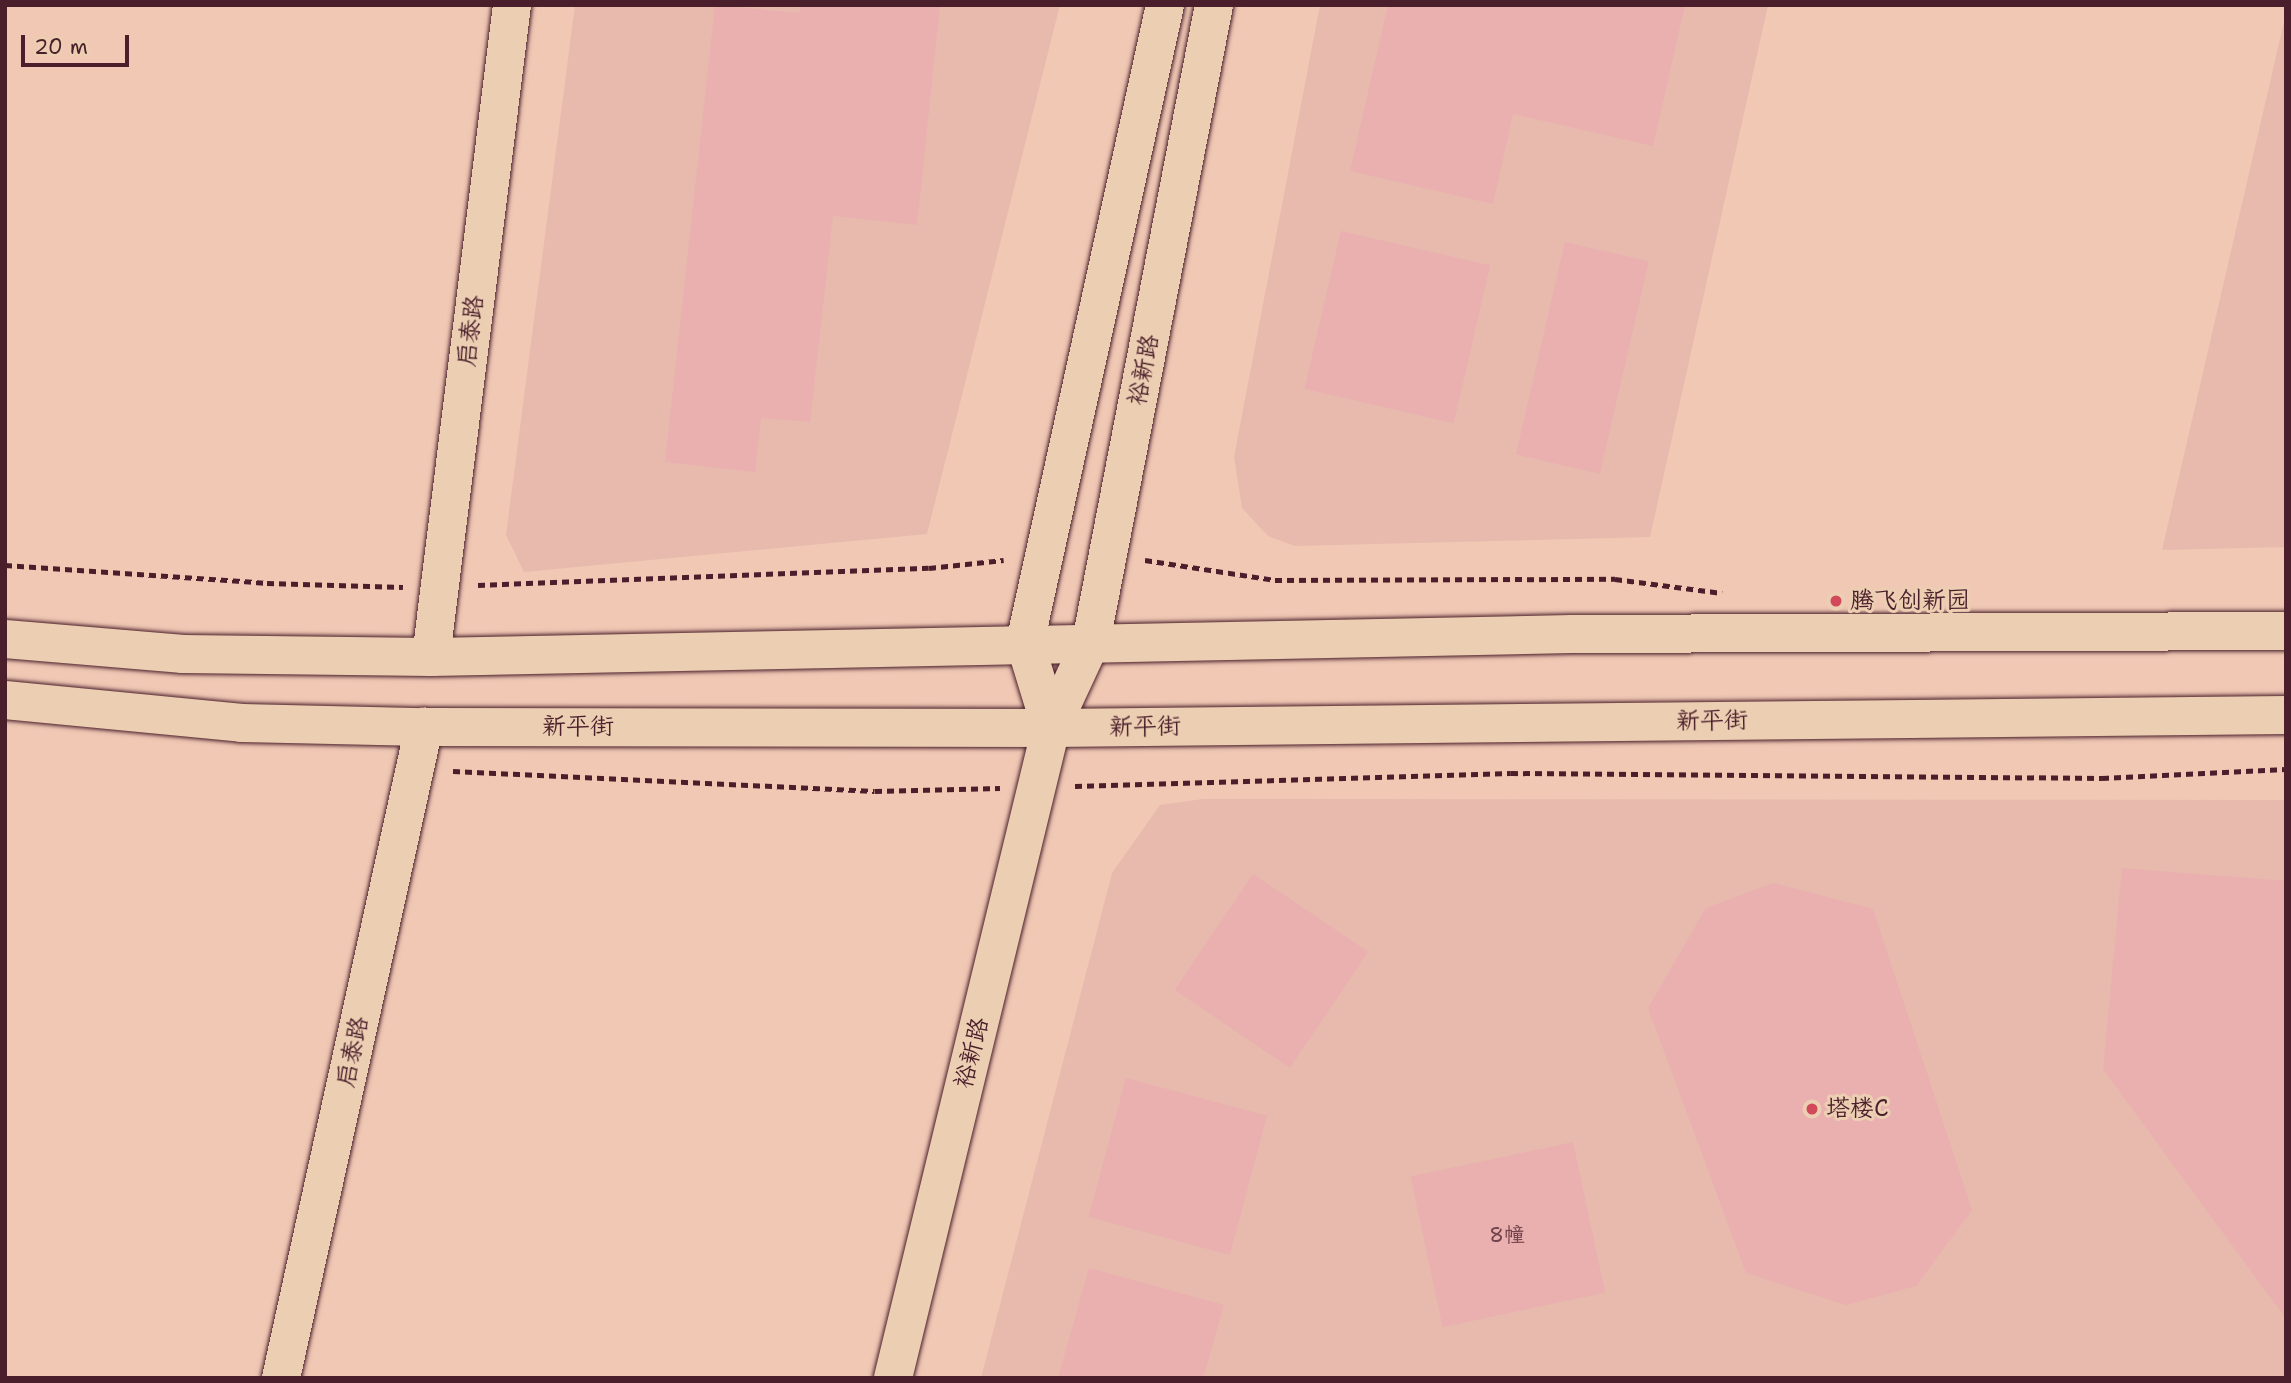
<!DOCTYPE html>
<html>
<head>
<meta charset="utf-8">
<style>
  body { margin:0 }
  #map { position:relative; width:2291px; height:1383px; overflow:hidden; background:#f0c8b4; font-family:"Shantell Sans","LXGW WenKai TC",sans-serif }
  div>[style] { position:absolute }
  .built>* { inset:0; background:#e7baad }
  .building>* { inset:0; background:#eaafaf; transform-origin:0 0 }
  .path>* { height:4.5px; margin-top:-2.25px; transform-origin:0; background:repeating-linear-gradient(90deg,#4a1f2b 0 7px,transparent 0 12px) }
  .roads { filter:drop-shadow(0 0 2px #4a1f2b) drop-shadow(0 0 2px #4a1f2b) }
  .minor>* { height:38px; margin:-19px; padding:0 19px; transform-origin:19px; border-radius:19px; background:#ecceb2 }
  .major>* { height:38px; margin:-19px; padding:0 19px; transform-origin:19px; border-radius:19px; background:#ecceb2 }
  .dots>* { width:19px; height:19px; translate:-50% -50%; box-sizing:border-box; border:4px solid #ecceb2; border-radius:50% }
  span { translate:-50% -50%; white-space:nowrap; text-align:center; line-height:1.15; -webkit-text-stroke:6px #ecceb2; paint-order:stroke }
  .number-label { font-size:21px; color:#72434c }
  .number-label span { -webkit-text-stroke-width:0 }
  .street-label { font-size:24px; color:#4a1f2b }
  .poi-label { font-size:24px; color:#4a1f2b }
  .left { translate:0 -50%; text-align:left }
  .frame { position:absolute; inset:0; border:7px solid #4a1f2b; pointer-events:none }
  .scale { position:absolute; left:21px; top:35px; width:108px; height:32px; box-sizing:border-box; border:4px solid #4a1f2b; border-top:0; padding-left:9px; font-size:21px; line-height:24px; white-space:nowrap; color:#4a1f2b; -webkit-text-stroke:5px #ecceb2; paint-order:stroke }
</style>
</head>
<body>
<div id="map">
  <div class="built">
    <div style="clip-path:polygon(575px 5px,1060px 5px,927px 534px,524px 572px,506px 535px)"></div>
    <div style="clip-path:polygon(1320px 5px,1768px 5px,1650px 537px,1295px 546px,1268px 536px,1242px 508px,1234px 457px)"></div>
    <div style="clip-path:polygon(2286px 13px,2286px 547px,2162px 550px)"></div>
    <div style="clip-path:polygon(1203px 799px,2286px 800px,2286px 1378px,981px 1378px,1112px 873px,1160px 805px)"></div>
  </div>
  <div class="building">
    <div style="clip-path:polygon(715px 5px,800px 13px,801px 5px,940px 5px,917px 225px,833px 216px,810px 422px,761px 418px,755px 472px,665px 462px)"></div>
    <div style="clip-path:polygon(1388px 5px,1685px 5px,1653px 146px,1513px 114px,1493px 204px,1350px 171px)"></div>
    <div style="left:1341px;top:231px;width:153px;height:162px;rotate:13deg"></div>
    <div style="left:1565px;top:242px;width:86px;height:218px;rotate:13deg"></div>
    <div style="clip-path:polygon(2122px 868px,2286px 881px,2286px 1319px,2103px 1069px)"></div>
    <div style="left:1253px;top:874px;width:139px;height:140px;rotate:34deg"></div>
    <div style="clip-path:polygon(1773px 883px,1873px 909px,1972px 1210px,1916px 1286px,1846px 1305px,1746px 1273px,1648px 1008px,1706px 908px)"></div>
    <div style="left:1126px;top:1078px;width:146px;height:144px;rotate:15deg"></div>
    <div style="left:1573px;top:1142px;width:154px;height:166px;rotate:78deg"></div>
    <div style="clip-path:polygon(1089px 1268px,1224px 1305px,1203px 1378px,1058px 1378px)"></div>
  </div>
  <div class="path">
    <div style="left:1145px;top:560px;width:132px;rotate:8.7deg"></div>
    <div style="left:1275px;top:580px;width:340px;rotate:-0.2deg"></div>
    <div style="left:1615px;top:579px;width:108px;rotate:7.5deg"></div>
    <div style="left:5px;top:565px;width:263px;rotate:3.9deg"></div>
    <div style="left:267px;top:583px;width:136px;rotate:1.7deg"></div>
    <div style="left:478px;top:585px;width:451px;rotate:-2.2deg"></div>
    <div style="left:929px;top:568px;width:75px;rotate:-6.1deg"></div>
    <div style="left:453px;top:771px;width:422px;rotate:2.7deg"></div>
    <div style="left:875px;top:791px;width:125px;rotate:-1.4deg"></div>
    <div style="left:1075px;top:786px;width:436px;rotate:-1.7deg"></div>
    <div style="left:1511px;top:773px;width:591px;rotate:0.48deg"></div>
    <div style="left:2102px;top:778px;width:184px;rotate:-2.8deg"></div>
  </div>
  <div class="roads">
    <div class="minor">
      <div style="left:1091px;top:642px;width:649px;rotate:-79.07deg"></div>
      <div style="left:431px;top:657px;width:657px;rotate:-82.92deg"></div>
      <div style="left:281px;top:1378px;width:667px;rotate:-77.61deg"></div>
      <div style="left:893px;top:1378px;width:669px;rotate:-76.34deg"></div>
      <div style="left:1051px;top:728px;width:89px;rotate:-107deg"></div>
      <div style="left:1025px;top:643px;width:653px;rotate:-77.62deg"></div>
    </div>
    <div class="major">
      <div style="left:5px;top:639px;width:179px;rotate:4.8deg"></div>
      <div style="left:183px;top:654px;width:248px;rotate:0.7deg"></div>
      <div style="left:431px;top:657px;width:1141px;rotate:-1.15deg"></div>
      <div style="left:1572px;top:634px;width:714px;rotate:-0.24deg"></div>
      <div style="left:5px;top:700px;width:238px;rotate:5.5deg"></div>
      <div style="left:242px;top:723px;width:182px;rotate:1.3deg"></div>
      <div style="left:424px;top:727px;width:627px;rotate:0.09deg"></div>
      <div style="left:1051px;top:728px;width:1235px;rotate:-0.6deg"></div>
      <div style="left:1051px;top:728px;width:95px;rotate:-65.1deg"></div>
    </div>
  </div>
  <div class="dots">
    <div style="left:1836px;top:601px;background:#d1495b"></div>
    <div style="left:1812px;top:1109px;background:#d1495b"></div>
  </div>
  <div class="number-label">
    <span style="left:1507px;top:1235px">8幢</span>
  </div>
  <div class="street-label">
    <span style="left:471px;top:331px;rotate:-83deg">启泰路</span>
    <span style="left:1144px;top:370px;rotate:-79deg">裕新路</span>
    <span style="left:1712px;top:721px;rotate:-1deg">新平街</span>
    <span style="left:578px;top:727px">新平街</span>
    <span style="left:1145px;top:727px;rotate:-1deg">新平街</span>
    <span style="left:353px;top:1052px;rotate:-78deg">启泰路</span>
    <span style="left:972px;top:1053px;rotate:-76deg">裕新路</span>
  </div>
  <div class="poi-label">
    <span class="left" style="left:1850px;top:601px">腾飞创新园</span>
    <span class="left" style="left:1826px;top:1109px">塔楼C</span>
  </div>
  <div class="frame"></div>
  <div class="scale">20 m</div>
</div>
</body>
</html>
